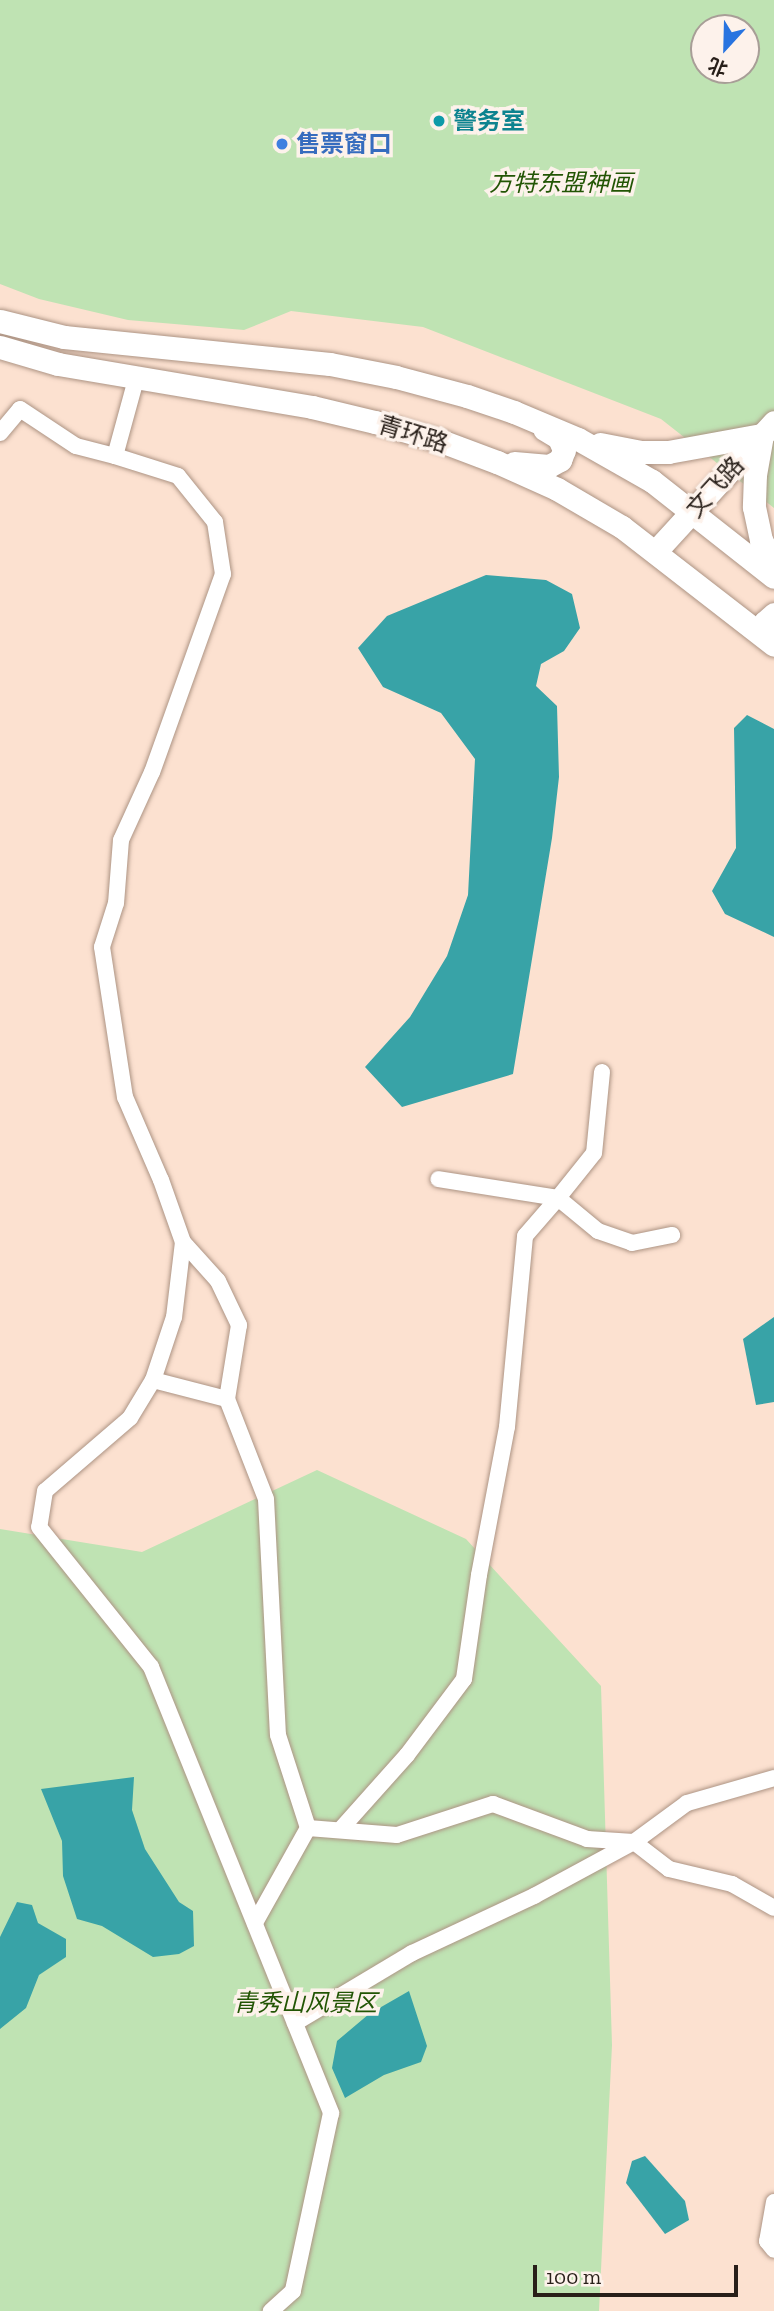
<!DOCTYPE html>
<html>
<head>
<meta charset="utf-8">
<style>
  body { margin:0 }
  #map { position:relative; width:774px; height:2311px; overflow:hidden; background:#fce1d0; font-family:"Zilla Slab","Noto Sans SC",serif }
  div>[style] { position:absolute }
  .green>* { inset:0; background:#bfe3b3 }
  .water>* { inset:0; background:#38a3a7 }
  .roads { filter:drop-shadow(0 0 2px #ad9484) drop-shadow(0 0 2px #ad9484) }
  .street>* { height:16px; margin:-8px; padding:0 8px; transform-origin:8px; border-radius:8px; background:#fff }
  .secondary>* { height:23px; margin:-11.5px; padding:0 11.5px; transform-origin:11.5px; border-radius:11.5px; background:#fff }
  .dots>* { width:19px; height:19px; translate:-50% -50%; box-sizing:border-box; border:4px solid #fdf2eb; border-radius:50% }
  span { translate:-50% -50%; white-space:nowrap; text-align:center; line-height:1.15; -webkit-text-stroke:7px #fdf2eb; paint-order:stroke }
  .culture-label { font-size:24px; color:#0d838f; font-weight:700 }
  .left { translate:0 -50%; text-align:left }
  .shop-label { font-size:24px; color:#366cbe; font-weight:700 }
  .park-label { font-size:24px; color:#225504; font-style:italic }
  .street-label { font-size:24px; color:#281f19 }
  .north { position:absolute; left:690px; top:14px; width:70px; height:70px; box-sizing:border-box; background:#fdf2eb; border:2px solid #a89e97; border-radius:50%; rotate:202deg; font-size:19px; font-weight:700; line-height:28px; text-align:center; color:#281f19 }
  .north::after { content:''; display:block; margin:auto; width:24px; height:32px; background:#2874e0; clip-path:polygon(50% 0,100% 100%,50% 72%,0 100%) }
  .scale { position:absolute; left:533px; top:2265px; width:205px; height:32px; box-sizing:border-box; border:4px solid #281f19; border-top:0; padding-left:9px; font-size:21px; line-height:24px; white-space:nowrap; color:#281f19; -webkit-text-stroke:5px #fdf2eb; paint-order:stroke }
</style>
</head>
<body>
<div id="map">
  <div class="green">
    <div style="clip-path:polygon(evenodd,0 0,774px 0,774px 508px,661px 419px,423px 327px,291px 311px,244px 330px,128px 320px,39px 299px,0 284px,0 0,704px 28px,746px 28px,746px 70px,704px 70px,704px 28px)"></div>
    <div style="clip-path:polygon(317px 1470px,466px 1539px,601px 1686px,612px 2045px,599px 2311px,0 2311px,0 1529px,142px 1552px)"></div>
  </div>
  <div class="water">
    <div style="clip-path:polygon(486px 575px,546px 580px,572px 594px,580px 628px,564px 651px,541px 664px,536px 686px,557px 706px,559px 777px,552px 838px,513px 1074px,402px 1107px,365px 1067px,410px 1017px,447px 956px,468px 895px,475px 759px,441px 713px,383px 687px,358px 648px,387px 616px)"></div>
    <div style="clip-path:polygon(747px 715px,774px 729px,774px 937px,725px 914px,712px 891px,736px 848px,734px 728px)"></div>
    <div style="clip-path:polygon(774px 1317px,774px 1402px,756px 1405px,743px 1339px)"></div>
    <div style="clip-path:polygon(134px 1777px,132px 1810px,145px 1849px,179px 1902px,193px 1911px,194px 1946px,179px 1954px,153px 1957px,102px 1926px,77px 1919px,63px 1876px,62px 1841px,41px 1789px)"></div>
    <div style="clip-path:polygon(17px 1902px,32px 1905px,38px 1923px,66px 1939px,66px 1957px,39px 1975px,26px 2008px,0 2029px,0 1937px)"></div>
    <div style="clip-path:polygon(409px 1991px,427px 2046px,421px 2062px,384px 2075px,345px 2098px,332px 2068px,337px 2041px,369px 2014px)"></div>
    <div style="clip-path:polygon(645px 2156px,685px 2201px,689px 2220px,665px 2234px,626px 2183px,632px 2161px)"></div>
  </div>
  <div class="roads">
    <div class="street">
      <div style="left:0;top:433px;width:31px;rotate:-50deg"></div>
      <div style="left:20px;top:409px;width:67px;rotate:33.5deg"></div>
      <div style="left:76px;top:446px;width:40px;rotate:14.4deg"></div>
      <div style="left:115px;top:456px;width:80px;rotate:-74.7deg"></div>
      <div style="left:115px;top:456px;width:66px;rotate:17.6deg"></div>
      <div style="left:178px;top:476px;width:59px;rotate:51.2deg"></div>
      <div style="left:215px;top:522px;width:53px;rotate:81.3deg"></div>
      <div style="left:223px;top:574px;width:210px;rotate:109.7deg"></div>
      <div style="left:152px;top:772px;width:75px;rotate:114.5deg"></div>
      <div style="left:121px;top:840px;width:63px;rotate:94.5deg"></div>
      <div style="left:116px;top:903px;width:46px;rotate:107.7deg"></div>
      <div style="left:102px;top:947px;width:152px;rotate:81.3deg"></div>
      <div style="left:125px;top:1097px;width:90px;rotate:66.6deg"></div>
      <div style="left:161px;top:1180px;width:66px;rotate:70.5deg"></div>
      <div style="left:183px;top:1242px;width:76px;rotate:96.8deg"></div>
      <div style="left:174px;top:1317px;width:66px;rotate:108.4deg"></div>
      <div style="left:153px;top:1380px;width:44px;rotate:121.2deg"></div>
      <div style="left:130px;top:1418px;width:112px;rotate:139.3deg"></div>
      <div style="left:45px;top:1491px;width:36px;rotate:99deg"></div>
      <div style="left:39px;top:1527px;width:179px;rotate:51.3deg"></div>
      <div style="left:151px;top:1667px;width:481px;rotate:68deg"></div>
      <div style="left:331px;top:2113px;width:182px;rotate:102.1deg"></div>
      <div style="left:293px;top:2291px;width:30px;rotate:138deg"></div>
      <div style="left:602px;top:1072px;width:81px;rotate:95.6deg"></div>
      <div style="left:594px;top:1153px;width:58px;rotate:128.7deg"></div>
      <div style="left:558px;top:1198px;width:52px;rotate:39.5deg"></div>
      <div style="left:598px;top:1231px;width:36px;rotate:19deg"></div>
      <div style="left:632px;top:1243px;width:41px;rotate:-11.3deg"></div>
      <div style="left:183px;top:1242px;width:52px;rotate:48.1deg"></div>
      <div style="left:218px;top:1281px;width:49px;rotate:64.5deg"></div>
      <div style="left:239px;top:1325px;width:75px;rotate:99.2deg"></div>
      <div style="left:227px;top:1399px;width:107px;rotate:68.7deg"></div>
      <div style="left:266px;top:1499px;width:236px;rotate:87.1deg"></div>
      <div style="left:278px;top:1735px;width:98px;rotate:72.1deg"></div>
      <div style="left:308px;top:1828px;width:109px;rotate:119.2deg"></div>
      <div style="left:153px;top:1380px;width:76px;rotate:14.4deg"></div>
      <div style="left:308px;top:1828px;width:89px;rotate:4.5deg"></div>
      <div style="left:397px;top:1835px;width:101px;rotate:-17.9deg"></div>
      <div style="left:493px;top:1804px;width:100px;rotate:20.4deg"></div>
      <div style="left:587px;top:1839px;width:47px;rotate:3.7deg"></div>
      <div style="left:634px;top:1842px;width:66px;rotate:-36.3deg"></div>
      <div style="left:687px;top:1803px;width:91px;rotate:-16deg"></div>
      <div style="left:340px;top:1830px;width:101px;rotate:-48.2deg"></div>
      <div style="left:407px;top:1755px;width:95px;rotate:-53.1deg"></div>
      <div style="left:464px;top:1679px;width:105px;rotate:-81.8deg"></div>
      <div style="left:479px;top:1575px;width:151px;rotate:-79.3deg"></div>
      <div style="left:507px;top:1427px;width:192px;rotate:-84.6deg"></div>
      <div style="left:525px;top:1236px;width:50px;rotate:-49deg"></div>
      <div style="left:558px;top:1198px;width:121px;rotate:-171deg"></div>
      <div style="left:295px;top:2023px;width:136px;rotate:-30.9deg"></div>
      <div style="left:412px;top:1953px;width:135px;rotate:-25deg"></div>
      <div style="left:534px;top:1896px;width:114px;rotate:-28.4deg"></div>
      <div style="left:634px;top:1842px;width:44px;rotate:37.6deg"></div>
      <div style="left:669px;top:1869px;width:65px;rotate:13.4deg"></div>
      <div style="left:732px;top:1884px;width:48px;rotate:29.7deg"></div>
      <div style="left:774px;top:2202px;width:40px;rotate:100deg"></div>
      <div style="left:767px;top:2241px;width:11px;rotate:52deg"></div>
    </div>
    <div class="secondary">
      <div style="left:0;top:321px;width:66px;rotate:14deg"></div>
      <div style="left:64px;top:337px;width:267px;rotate:5.8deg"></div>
      <div style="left:330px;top:364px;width:67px;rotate:11.1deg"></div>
      <div style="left:396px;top:377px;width:73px;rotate:15deg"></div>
      <div style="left:467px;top:396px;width:50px;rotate:18.8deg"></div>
      <div style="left:514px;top:412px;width:69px;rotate:22.9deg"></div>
      <div style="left:578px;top:439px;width:85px;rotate:29.6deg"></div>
      <div style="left:652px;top:481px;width:155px;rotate:38.2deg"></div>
      <div style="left:0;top:347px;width:60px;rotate:16.3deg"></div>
      <div style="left:58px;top:364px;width:258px;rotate:9.6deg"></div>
      <div style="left:312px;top:407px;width:65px;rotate:13.4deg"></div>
      <div style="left:375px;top:422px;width:69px;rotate:16.1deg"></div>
      <div style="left:441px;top:441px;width:60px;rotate:20.6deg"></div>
      <div style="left:497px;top:462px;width:66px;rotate:24.2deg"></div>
      <div style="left:557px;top:489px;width:75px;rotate:30.3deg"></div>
      <div style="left:622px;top:527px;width:192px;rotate:37.8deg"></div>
      <div style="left:762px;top:435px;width:40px;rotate:100deg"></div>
      <div style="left:755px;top:474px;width:33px;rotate:92deg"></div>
      <div style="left:754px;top:507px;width:34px;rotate:78deg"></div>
      <div style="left:761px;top:540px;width:26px;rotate:61deg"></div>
      <div style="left:600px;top:444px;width:42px;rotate:11deg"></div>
      <div style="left:641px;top:452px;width:27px"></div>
      <div style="left:668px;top:452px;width:96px;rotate:-10.3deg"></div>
      <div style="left:514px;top:463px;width:35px;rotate:5deg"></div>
      <div style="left:549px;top:466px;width:13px;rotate:-29deg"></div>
      <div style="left:560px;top:460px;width:11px;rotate:-68deg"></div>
      <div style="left:564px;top:450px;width:13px;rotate:-113deg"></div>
      <div style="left:559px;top:438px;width:17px;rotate:-149deg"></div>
      <div style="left:655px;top:552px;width:176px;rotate:-47.5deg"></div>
      <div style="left:774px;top:614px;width:12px;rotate:138deg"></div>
      <div style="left:765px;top:622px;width:13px;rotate:48deg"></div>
    </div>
  </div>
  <div class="dots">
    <div style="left:439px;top:121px;background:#0f9aa8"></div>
    <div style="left:282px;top:144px;background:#3f7fe0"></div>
  </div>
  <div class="culture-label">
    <span class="left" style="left:453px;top:121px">警务室</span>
  </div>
  <div class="shop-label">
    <span class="left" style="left:296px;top:144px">售票窗口</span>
  </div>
  <div class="park-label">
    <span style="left:561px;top:183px">方特东盟神画</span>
    <span style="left:305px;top:2003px">青秀山风景区</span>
  </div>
  <div class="street-label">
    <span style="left:413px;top:434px;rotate:17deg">青环路</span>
    <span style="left:715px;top:487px;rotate:-48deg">文飞路</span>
  </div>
  <div class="north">北</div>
  <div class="scale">100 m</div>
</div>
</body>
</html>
